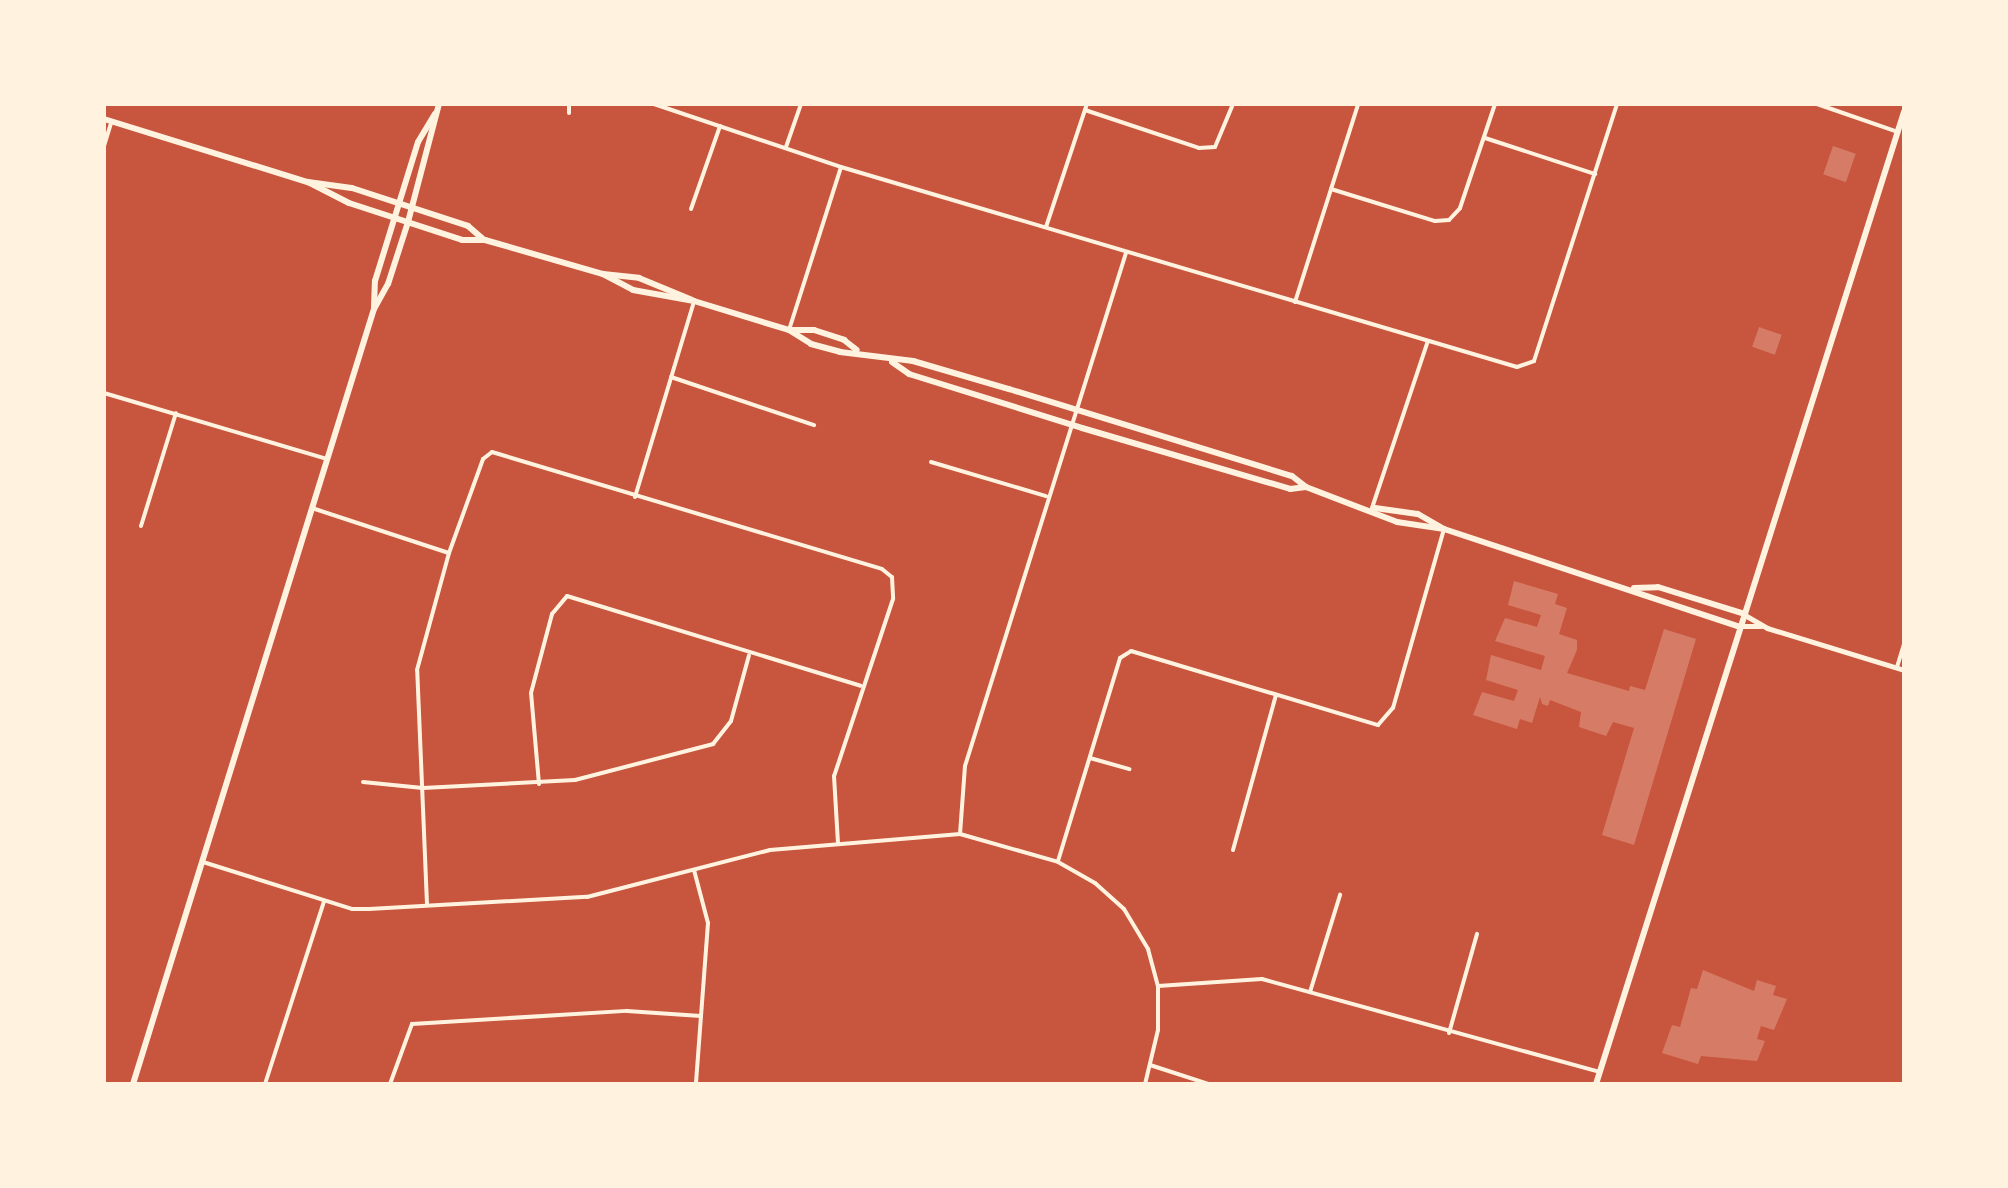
<!DOCTYPE html>
<html>
<head>
<meta charset="utf-8">
<style>
  body { margin:0 }
  #map { position:relative; width:2008px; height:1188px; overflow:hidden; background:#c8553d; font-family:"Fira Sans Condensed",sans-serif }
  div>[style] { position:absolute }
  .building>* { inset:0; background:#d67c66; transform-origin:0 0 }
  .minor>* { height:4px; margin:-2px; padding:0 2px; transform-origin:2px; border-radius:2px; background:#fff3e0 }
  .tertiary>* { height:5px; margin:-2.5px; padding:0 2.5px; transform-origin:2.5px; border-radius:2.5px; background:#fff3e0 }
  .secondary>* { height:6px; margin:-3px; padding:0 3px; transform-origin:3px; border-radius:3px; background:#fff3e0 }
  span { translate:-50% -50%; white-space:nowrap; text-align:center; line-height:1.15; -webkit-text-stroke:6px #fff3e0; paint-order:stroke }
  .frame { position:absolute; inset:0; border:106px solid #fff3e0; pointer-events:none }
</style>
</head>
<body>
<div id="map">
  <div class="building">
    <div style="left:1833px;top:146px;width:24px;height:30px;rotate:19deg"></div>
    <div style="left:1759px;top:327px;width:24px;height:21px;rotate:19deg"></div>
    <div style="clip-path:polygon(1514px 581px,1558px 594px,1555px 604px,1567px 608px,1559px 634px,1577px 640px,1577px 650px,1567px 673px,1629px 691px,1630px 686px,1645px 690px,1664px 629px,1696px 639px,1634px 845px,1602px 835px,1634px 728px,1613px 722px,1606px 736px,1579px 727px,1581px 712px,1550px 700px,1548px 706px,1542px 704px,1540px 697px,1532px 723px,1520px 719px,1517px 729px,1473px 715px,1482px 692px,1514px 701px,1518px 690px,1486px 680px,1491px 655px,1541px 670px,1545px 656px,1495px 641px,1505px 618px,1537px 627px,1541px 615px,1508px 605px)"></div>
    <div style="clip-path:polygon(1703px 970px,1754px 991px,1757px 980px,1776px 986px,1773px 995px,1787px 999px,1774px 1030px,1761px 1026px,1757px 1039px,1765px 1041px,1757px 1061px,1701px 1056px,1698px 1064px,1662px 1053px,1672px 1025px,1680px 1027px,1691px 988px,1697px 989px)"></div>
  </div>
  <div class="minor">
    <div style="left:569px;top:104px;width:9px;rotate:90deg"></div>
    <div style="left:654px;top:104px;width:197px;rotate:18.6deg"></div>
    <div style="left:841px;top:167px;width:705px;rotate:16.48deg"></div>
    <div style="left:1517px;top:367px;width:18px;rotate:-19deg"></div>
    <div style="left:1534px;top:361px;width:270px;rotate:-72.1deg"></div>
    <div style="left:1817px;top:104px;width:86px;rotate:19.1deg"></div>
    <div style="left:1085px;top:110px;width:120px;rotate:18.4deg"></div>
    <div style="left:1199px;top:148px;width:16px;rotate:-4deg"></div>
    <div style="left:1215px;top:147px;width:47px;rotate:-67.3deg"></div>
    <div style="left:1485px;top:138px;width:116px;rotate:18.1deg"></div>
    <div style="left:104px;top:146px;width:24px;rotate:-73deg"></div>
    <div style="left:786px;top:147px;width:46px;rotate:-70.8deg"></div>
    <div style="left:1331px;top:189px;width:109px;rotate:17.1deg"></div>
    <div style="left:1435px;top:221px;width:14px;rotate:-4deg"></div>
    <div style="left:1449px;top:220px;width:16px;rotate:-47deg"></div>
    <div style="left:1460px;top:208px;width:110px;rotate:-71.4deg"></div>
    <div style="left:691px;top:209px;width:88px;rotate:-70.7deg"></div>
    <div style="left:1046px;top:227px;width:130px;rotate:-71.6deg"></div>
    <div style="left:1295px;top:302px;width:208px;rotate:-72.3deg"></div>
    <div style="left:789px;top:330px;width:171px;rotate:-72.3deg"></div>
    <div style="left:671px;top:377px;width:151px;rotate:18.6deg"></div>
    <div style="left:104px;top:393px;width:233px;rotate:16.5deg"></div>
    <div style="left:931px;top:462px;width:120px;rotate:16.5deg"></div>
    <div style="left:635px;top:497px;width:205px;rotate:-73.2deg"></div>
    <div style="left:312px;top:508px;width:144px;rotate:18.2deg"></div>
    <div style="left:1372px;top:508px;width:176px;rotate:-71.5deg"></div>
    <div style="left:141px;top:526px;width:118px;rotate:-72.8deg"></div>
    <div style="left:1897px;top:667px;width:24px;rotate:-73deg"></div>
    <div style="left:1090px;top:758px;width:41px;rotate:15.8deg"></div>
    <div style="left:363px;top:782px;width:60px;rotate:5.7deg"></div>
    <div style="left:423px;top:788px;width:152px;rotate:-3deg"></div>
    <div style="left:575px;top:780px;width:143px;rotate:-14.6deg"></div>
    <div style="left:713px;top:744px;width:29px;rotate:-52deg"></div>
    <div style="left:731px;top:721px;width:68px;rotate:-74.7deg"></div>
    <div style="left:539px;top:784px;width:91px;rotate:-95deg"></div>
    <div style="left:531px;top:693px;width:82px;rotate:-75.1deg"></div>
    <div style="left:552px;top:614px;width:23px;rotate:-50deg"></div>
    <div style="left:567px;top:596px;width:307px;rotate:17deg"></div>
    <div style="left:960px;top:834px;width:68px;rotate:-85.8deg"></div>
    <div style="left:965px;top:766px;width:538px;rotate:-72.58deg"></div>
    <div style="left:1233px;top:850px;width:161px;rotate:-74.5deg"></div>
    <div style="left:1058px;top:861px;width:212px;rotate:-73deg"></div>
    <div style="left:1120px;top:658px;width:13px;rotate:-32deg"></div>
    <div style="left:1131px;top:651px;width:258px;rotate:16.7deg"></div>
    <div style="left:1378px;top:725px;width:23px;rotate:-49deg"></div>
    <div style="left:1393px;top:708px;width:186px;rotate:-74.1deg"></div>
    <div style="left:203px;top:862px;width:156px;rotate:17.5deg"></div>
    <div style="left:352px;top:909px;width:17px"></div>
    <div style="left:369px;top:909px;width:218px;rotate:-3.2deg"></div>
    <div style="left:587px;top:897px;width:189px;rotate:-14.4deg"></div>
    <div style="left:770px;top:850px;width:191px;rotate:-4.8deg"></div>
    <div style="left:960px;top:834px;width:102px;rotate:15.9deg"></div>
    <div style="left:1058px;top:862px;width:43px;rotate:29.6deg"></div>
    <div style="left:1095px;top:883px;width:39px;rotate:42deg"></div>
    <div style="left:1124px;top:909px;width:47px;rotate:59deg"></div>
    <div style="left:1148px;top:949px;width:38px;rotate:75deg"></div>
    <div style="left:1158px;top:986px;width:44px;rotate:90deg"></div>
    <div style="left:1158px;top:1030px;width:56px;rotate:103.5deg"></div>
    <div style="left:694px;top:870px;width:55px;rotate:75.2deg"></div>
    <div style="left:708px;top:923px;width:161px;rotate:94.3deg"></div>
    <div style="left:427px;top:904px;width:234px;rotate:-92.4deg"></div>
    <div style="left:417px;top:670px;width:121px;rotate:-74.7deg"></div>
    <div style="left:449px;top:553px;width:100px;rotate:-70.1deg"></div>
    <div style="left:483px;top:459px;width:11px;rotate:-38deg"></div>
    <div style="left:492px;top:452px;width:407px;rotate:16.7deg"></div>
    <div style="left:882px;top:569px;width:13px;rotate:39deg"></div>
    <div style="left:892px;top:577px;width:22px;rotate:87deg"></div>
    <div style="left:893px;top:599px;width:187px;rotate:108.4deg"></div>
    <div style="left:834px;top:776px;width:68px;rotate:86.6deg"></div>
    <div style="left:1158px;top:986px;width:104px;rotate:-3.9deg"></div>
    <div style="left:1262px;top:979px;width:350px;rotate:15.4deg"></div>
    <div style="left:1310px;top:992px;width:102px;rotate:-72.8deg"></div>
    <div style="left:1449px;top:1033px;width:103px;rotate:-74.2deg"></div>
    <div style="left:1150px;top:1065px;width:62px;rotate:17.9deg"></div>
    <div style="left:265px;top:1084px;width:192px;rotate:-72.1deg"></div>
    <div style="left:390px;top:1084px;width:64px;rotate:-69.9deg"></div>
    <div style="left:412px;top:1024px;width:215px;rotate:-3.5deg"></div>
    <div style="left:627px;top:1011px;width:74px;rotate:3.9deg"></div>
  </div>
  <div class="tertiary">
    <div style="left:1743px;top:614px;width:28px;rotate:30deg"></div>
    <div style="left:1767px;top:628px;width:143px;rotate:17deg"></div>
    <div style="left:1739px;top:626px;width:22px"></div>
  </div>
  <div class="secondary">
    <div style="left:104px;top:119px;width:214px;rotate:17.2deg"></div>
    <div style="left:308px;top:182px;width:44px;rotate:7.8deg"></div>
    <div style="left:352px;top:188px;width:122px;rotate:18.1deg"></div>
    <div style="left:468px;top:226px;width:20px;rotate:41deg"></div>
    <div style="left:308px;top:182px;width:46px;rotate:27.1deg"></div>
    <div style="left:349px;top:203px;width:119px;rotate:18.1deg"></div>
    <div style="left:462px;top:240px;width:23px"></div>
    <div style="left:485px;top:240px;width:123px;rotate:16.1deg"></div>
    <div style="left:603px;top:274px;width:36px;rotate:6deg"></div>
    <div style="left:639px;top:278px;width:57px;rotate:22.5deg"></div>
    <div style="left:603px;top:274px;width:34px;rotate:28deg"></div>
    <div style="left:633px;top:290px;width:62px;rotate:10.2deg"></div>
    <div style="left:694px;top:301px;width:99px;rotate:17deg"></div>
    <div style="left:789px;top:330px;width:26px;rotate:32deg"></div>
    <div style="left:811px;top:344px;width:30px;rotate:15deg"></div>
    <div style="left:840px;top:352px;width:74px;rotate:7deg"></div>
    <div style="left:913px;top:361px;width:100px;rotate:16.3deg"></div>
    <div style="left:1009px;top:389px;width:296px;rotate:17.1deg"></div>
    <div style="left:1292px;top:476px;width:18px;rotate:38deg"></div>
    <div style="left:1306px;top:487px;width:97px;rotate:21deg"></div>
    <div style="left:1397px;top:522px;width:48px;rotate:8.5deg"></div>
    <div style="left:374px;top:307px;width:26px;rotate:-88deg"></div>
    <div style="left:375px;top:281px;width:145px;rotate:-72.8deg"></div>
    <div style="left:418px;top:142px;width:33px;rotate:-59deg"></div>
    <div style="left:789px;top:330px;width:25px"></div>
    <div style="left:814px;top:330px;width:32px;rotate:18deg"></div>
    <div style="left:844px;top:340px;width:16px;rotate:38deg"></div>
    <div style="left:892px;top:362px;width:21px;rotate:35deg"></div>
    <div style="left:909px;top:374px;width:181px;rotate:17.3deg"></div>
    <div style="left:1082px;top:428px;width:217px;rotate:16.3deg"></div>
    <div style="left:1290px;top:489px;width:16px;rotate:-7deg"></div>
    <div style="left:1375px;top:508px;width:43px;rotate:7.9deg"></div>
    <div style="left:1418px;top:514px;width:30px;rotate:30deg"></div>
    <div style="left:1444px;top:529px;width:310px;rotate:18.3deg"></div>
    <div style="left:1634px;top:588px;width:24px;rotate:-2deg"></div>
    <div style="left:1658px;top:587px;width:88px;rotate:17.2deg"></div>
    <div style="left:133px;top:1084px;width:812px;rotate:-72.73deg"></div>
    <div style="left:374px;top:309px;width:29px;rotate:-61deg"></div>
    <div style="left:388px;top:284px;width:65px;rotate:-72.1deg"></div>
    <div style="left:408px;top:222px;width:122px;rotate:-75.3deg"></div>
    <div style="left:1596px;top:1084px;width:1020px;rotate:-72.42deg"></div>
  </div>
  <div class="frame"></div>
</div>
</body>
</html>
